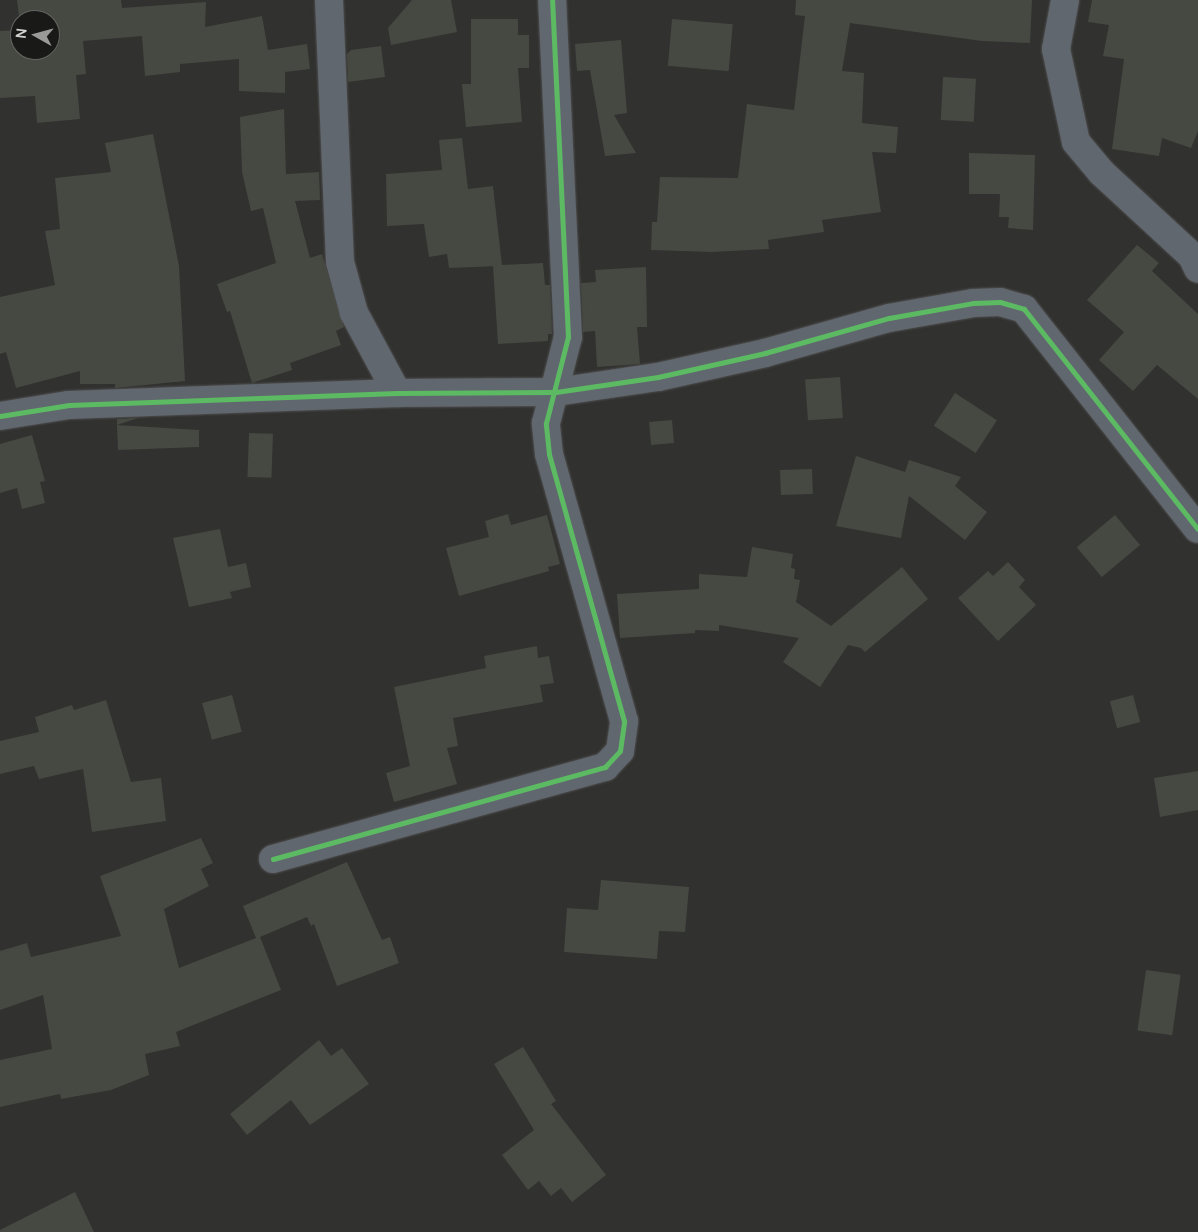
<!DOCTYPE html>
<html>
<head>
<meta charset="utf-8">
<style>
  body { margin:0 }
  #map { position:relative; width:1198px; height:1232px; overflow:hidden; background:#313130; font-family:Manrope,sans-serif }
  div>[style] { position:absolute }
  .building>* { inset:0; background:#464941; transform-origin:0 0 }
  .roads { filter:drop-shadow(0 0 1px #4e4e4d) drop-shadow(0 0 1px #4e4e4d) }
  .minor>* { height:28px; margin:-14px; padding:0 14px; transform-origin:14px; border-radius:14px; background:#61676f }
  .cycleway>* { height:5px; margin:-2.5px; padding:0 2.5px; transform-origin:2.5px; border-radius:2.5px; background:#5cba63 }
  span { translate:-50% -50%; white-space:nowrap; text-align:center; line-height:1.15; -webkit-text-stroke:4px #191a18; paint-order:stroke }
  .north { position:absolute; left:10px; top:10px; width:50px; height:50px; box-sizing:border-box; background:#191a18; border:1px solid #636462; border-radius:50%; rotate:277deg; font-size:14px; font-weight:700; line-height:20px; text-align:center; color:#d3d3d1 }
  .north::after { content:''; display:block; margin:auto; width:18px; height:22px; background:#9a9a99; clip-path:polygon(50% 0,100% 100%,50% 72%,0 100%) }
</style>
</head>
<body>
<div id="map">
  <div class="building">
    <div style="clip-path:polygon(17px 0,121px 0,122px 8px,206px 2px,205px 27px,262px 16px,268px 50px,307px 44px,310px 69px,285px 72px,285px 93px,239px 91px,239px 59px,180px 64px,180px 72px,145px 76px,142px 36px,83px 41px,86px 74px,76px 75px,80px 119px,37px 123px,35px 96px,0 98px,0 31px,20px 30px,20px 50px,50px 50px,50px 20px,20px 20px,20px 25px)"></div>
    <div style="clip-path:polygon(412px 0,451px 0,457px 32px,391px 45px,388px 28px)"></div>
    <div style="clip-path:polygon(796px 0,1032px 0,1030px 43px,982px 41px,850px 23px,842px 71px,864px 73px,862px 123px,898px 127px,896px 153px,872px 152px,881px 212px,822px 220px,824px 232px,768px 240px,769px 249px,711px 252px,651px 250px,652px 222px,657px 222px,660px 177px,738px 178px,747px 104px,794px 110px,805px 16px,795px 15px)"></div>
    <div style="clip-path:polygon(1092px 0,1198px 0,1198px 131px,1191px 148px,1162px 138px,1159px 156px,1112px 149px,1124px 59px,1103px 56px,1109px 25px,1088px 22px)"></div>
    <div style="clip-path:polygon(471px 19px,518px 19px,518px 35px,529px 35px,529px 68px,518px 68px,522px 122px,466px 127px,462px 84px,471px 84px)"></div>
    <div style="left:672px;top:19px;width:61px;height:47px;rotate:5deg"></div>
    <div style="clip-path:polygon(621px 40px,627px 113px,614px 115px,636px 153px,605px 156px,590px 70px,577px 71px,575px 44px)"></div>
    <div style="clip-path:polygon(381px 46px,385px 77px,348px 82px,347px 54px,351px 50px)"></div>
    <div style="left:943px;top:77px;width:33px;height:43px;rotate:3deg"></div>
    <div style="clip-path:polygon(284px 109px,286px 174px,319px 172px,320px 200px,295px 201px,310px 258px,322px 254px,344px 327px,336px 331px,341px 345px,290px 363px,292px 370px,252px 383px,230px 311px,227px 312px,217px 284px,276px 263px,263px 208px,251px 211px,242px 172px,240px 117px)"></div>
    <div style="clip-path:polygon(153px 134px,179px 266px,185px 381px,115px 388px,115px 384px,80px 384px,80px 371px,16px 388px,6px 352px,0 354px,0 297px,55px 285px,45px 231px,60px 229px,55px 178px,111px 172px,105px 143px)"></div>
    <div style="clip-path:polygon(462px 138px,468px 189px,493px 186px,502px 265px,543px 263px,545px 285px,550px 285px,552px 334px,548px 334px,548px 341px,498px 344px,493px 266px,499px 266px,449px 268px,447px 254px,429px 257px,424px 224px,387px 226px,386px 174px,442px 170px,439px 140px)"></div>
    <div style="clip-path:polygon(969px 153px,1035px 155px,1033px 230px,1008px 228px,1009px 217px,999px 217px,1000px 194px,969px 194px)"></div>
    <div style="clip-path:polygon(1137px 245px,1159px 263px,1152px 271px,1198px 314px,1198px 399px,1157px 365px,1133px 391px,1099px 360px,1124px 332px,1087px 300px)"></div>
    <div style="clip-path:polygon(646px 267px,647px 327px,637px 327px,640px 364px,597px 367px,595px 331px,583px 332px,581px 283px,596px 282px,595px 270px)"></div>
    <div style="left:840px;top:377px;width:41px;height:35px;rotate:86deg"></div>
    <div style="left:955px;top:393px;width:50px;height:39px;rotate:33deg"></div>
    <div style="clip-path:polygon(138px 418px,117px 425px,117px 419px)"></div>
    <div style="left:672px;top:420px;width:23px;height:23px;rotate:85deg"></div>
    <div style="clip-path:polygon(117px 425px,199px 430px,199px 447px,118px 450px)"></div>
    <div style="left:249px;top:433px;width:24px;height:44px;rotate:2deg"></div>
    <div style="clip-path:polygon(32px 435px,45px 481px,40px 482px,45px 503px,22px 509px,17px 488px,0 493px,0 444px)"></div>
    <div style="clip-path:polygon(856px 456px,905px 472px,909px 460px,961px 477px,955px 486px,987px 512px,965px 540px,909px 496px,901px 538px,836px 526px)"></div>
    <div style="left:812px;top:469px;width:25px;height:32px;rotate:88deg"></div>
    <div style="clip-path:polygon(508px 514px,511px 525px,547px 515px,560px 564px,548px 567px,549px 571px,459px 596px,446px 548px,489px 537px,485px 521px)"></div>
    <div style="left:1115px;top:515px;width:39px;height:50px;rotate:50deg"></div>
    <div style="clip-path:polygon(220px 529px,228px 567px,246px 563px,251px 587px,230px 592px,232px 598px,189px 607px,173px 538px)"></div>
    <div style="clip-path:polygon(752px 547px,793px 554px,791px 568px,795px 569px,794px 579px,800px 580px,796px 602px,831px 626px,902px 567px,928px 599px,865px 652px,861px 648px,848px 645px,820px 687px,783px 662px,799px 638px,719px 625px,719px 631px,695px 630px,695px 633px,620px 638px,617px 594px,699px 589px,699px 574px,747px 577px)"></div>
    <div style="clip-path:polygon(1008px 562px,1025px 580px,1019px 587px,1036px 605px,998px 641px,958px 598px,988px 571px,993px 576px)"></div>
    <div style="clip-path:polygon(537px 646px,538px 658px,549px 656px,554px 683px,540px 685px,543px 702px,453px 718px,458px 746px,447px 748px,457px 784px,394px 802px,386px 773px,410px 766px,394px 687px,486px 668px,484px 656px)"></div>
    <div style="left:232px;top:695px;width:38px;height:31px;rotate:75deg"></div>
    <div style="left:1133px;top:695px;width:28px;height:24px;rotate:75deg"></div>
    <div style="clip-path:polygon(106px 700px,131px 782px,161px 778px,166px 821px,92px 832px,83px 769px,39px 779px,34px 766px,0 774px,0 741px,39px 732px,35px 717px,72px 705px,74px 710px)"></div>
    <div style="clip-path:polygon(1198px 771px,1198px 810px,1160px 817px,1154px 778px)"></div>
    <div style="clip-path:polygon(201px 838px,213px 863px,201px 869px,209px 886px,164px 909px,179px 968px,256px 938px,243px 906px,347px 862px,382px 940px,390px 937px,399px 963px,337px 986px,314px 924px,311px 926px,307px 917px,260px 937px,281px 990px,176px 1032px,180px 1046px,145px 1054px,149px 1075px,111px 1090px,61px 1099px,60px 1094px,0 1107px,0 1060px,52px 1049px,43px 995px,0 1010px,0 951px,27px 943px,31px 957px,121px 936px,100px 876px)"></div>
    <div style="clip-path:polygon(601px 880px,689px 887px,685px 932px,659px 931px,657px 959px,564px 952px,567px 908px,598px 910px)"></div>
    <div style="left:1146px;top:970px;width:35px;height:61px;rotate:8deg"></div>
    <div style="clip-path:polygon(319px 1040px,331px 1056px,342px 1048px,369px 1084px,310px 1125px,291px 1100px,247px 1135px,230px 1114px)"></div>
    <div style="clip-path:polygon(523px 1047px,556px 1101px,551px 1104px,606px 1175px,572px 1202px,561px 1188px,551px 1196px,539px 1181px,528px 1190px,502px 1155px,534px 1130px,494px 1064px)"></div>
    <div style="clip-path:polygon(75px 1192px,94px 1232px,0 1232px,0 1230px)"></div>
  </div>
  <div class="roads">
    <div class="minor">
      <div style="left:329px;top:0;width:262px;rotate:87.6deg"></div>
      <div style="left:340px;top:262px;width:53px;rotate:74.6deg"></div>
      <div style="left:354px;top:313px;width:91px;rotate:61.7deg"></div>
      <div style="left:1065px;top:0;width:50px;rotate:100.4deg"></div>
      <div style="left:1056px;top:49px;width:95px;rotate:77.9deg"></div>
      <div style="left:1076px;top:142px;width:40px;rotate:50deg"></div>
      <div style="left:1102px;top:173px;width:122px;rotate:42.7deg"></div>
      <div style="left:1192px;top:256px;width:14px;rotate:65deg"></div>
      <div style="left:0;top:416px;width:70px;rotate:-9.1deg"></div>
      <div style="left:69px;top:405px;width:328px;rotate:-2.1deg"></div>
      <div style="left:397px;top:393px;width:159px;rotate:-0.4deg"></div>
      <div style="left:556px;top:392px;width:103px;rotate:-8.4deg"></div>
      <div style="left:658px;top:377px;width:110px;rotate:-12.6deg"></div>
      <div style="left:765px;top:353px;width:129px;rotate:-15.8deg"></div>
      <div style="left:889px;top:318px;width:85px;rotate:-10.1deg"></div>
      <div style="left:973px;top:303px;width:27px;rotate:-2deg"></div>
      <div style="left:1000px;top:302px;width:25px;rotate:16deg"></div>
      <div style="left:1024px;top:309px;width:280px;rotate:51.7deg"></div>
      <div style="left:273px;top:859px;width:345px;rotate:-15.5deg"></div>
      <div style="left:605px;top:767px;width:22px;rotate:-47deg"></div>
      <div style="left:620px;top:751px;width:30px;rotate:-82deg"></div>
      <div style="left:624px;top:721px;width:277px;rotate:-105.7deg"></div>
      <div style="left:549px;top:454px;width:31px;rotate:-96deg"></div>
      <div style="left:546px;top:423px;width:89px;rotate:-75.7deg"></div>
      <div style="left:568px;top:337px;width:337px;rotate:-92.7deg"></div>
    </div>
  </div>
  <div class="cycleway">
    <div style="left:0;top:416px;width:70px;rotate:-9.1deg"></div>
    <div style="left:69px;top:405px;width:328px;rotate:-2.1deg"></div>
    <div style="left:397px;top:393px;width:159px;rotate:-0.4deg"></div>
    <div style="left:556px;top:392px;width:103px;rotate:-8.4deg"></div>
    <div style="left:658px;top:377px;width:110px;rotate:-12.6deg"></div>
    <div style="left:765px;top:353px;width:129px;rotate:-15.8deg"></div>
    <div style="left:889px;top:318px;width:85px;rotate:-10.1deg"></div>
    <div style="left:973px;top:303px;width:27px;rotate:-2deg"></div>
    <div style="left:1000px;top:302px;width:25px;rotate:16deg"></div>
    <div style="left:1024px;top:309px;width:280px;rotate:51.7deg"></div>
    <div style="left:273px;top:859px;width:345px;rotate:-15.5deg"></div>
    <div style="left:605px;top:767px;width:22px;rotate:-47deg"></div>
    <div style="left:620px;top:751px;width:30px;rotate:-82deg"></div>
    <div style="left:624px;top:721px;width:277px;rotate:-105.7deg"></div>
    <div style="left:549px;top:454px;width:31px;rotate:-96deg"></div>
    <div style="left:546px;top:423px;width:89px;rotate:-75.7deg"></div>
    <div style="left:568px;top:337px;width:337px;rotate:-92.7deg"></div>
  </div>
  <div class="north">N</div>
</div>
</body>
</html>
